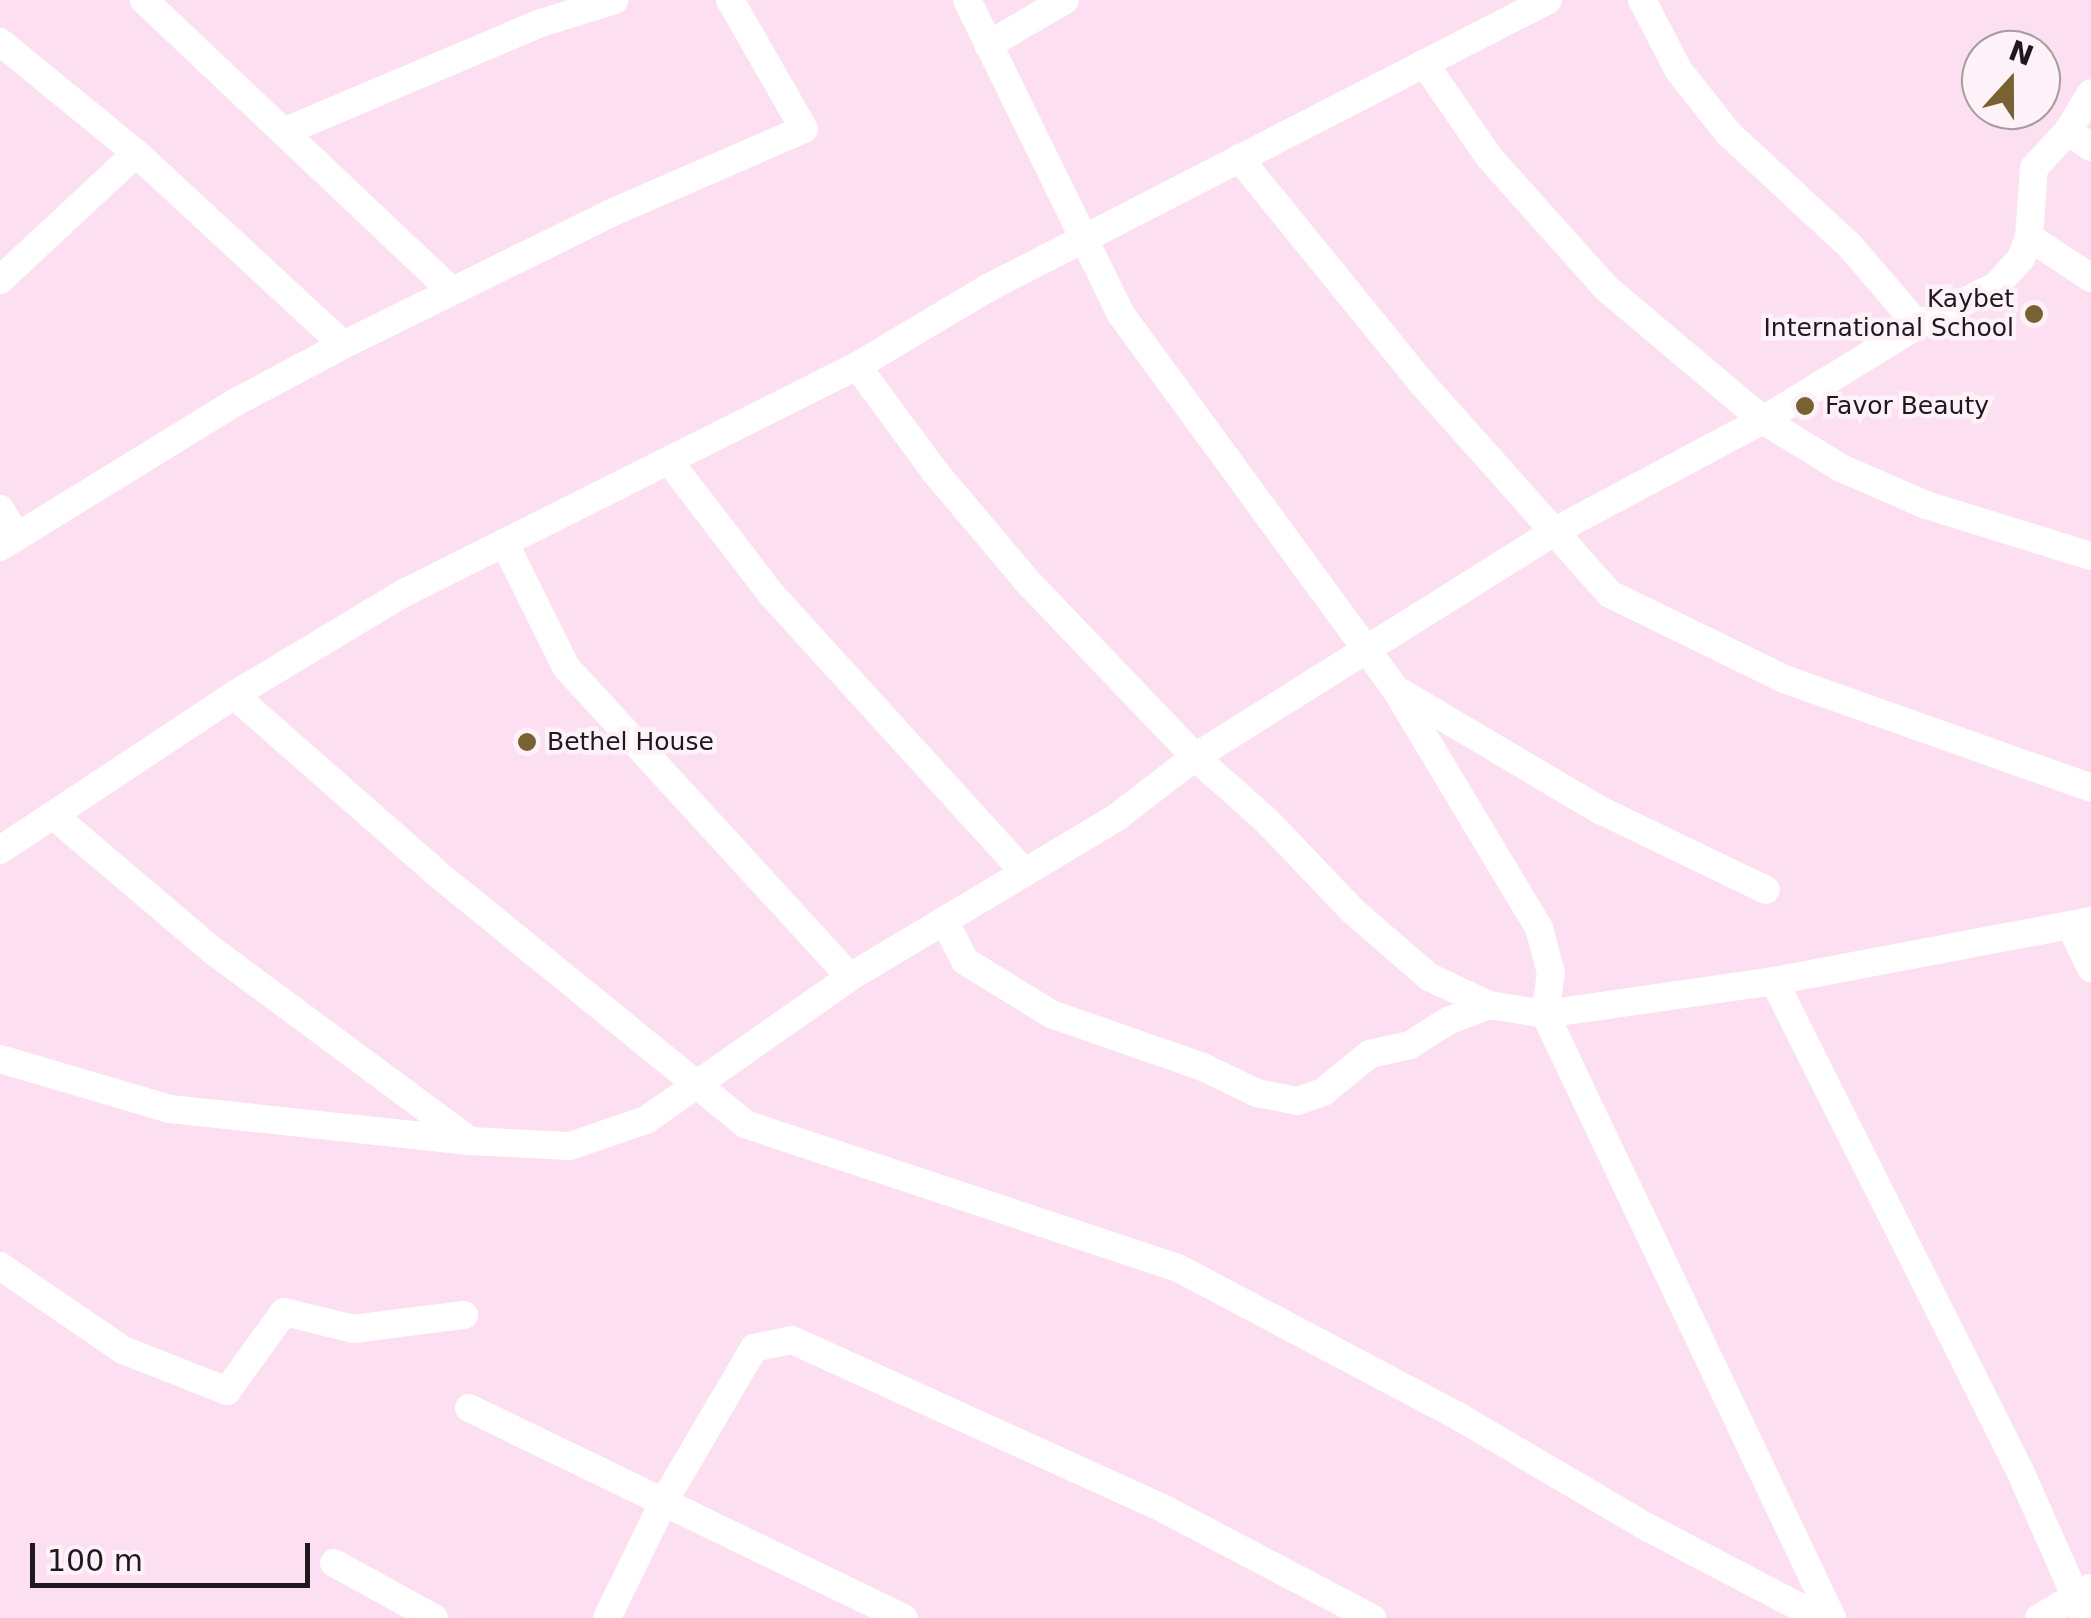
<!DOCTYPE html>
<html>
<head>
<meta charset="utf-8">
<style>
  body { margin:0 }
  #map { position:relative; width:2091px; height:1618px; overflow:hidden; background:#fcdff1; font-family:"DejaVu Sans",sans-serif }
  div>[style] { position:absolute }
  .minor>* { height:28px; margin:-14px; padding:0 14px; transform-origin:14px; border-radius:14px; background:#fff }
  .dots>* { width:28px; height:28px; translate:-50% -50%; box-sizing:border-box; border:5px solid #fef2f9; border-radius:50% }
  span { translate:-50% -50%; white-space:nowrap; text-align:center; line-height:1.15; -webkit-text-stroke:9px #fef2f9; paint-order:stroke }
  .poi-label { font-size:25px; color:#21181e }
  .right { translate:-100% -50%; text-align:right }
  .left { translate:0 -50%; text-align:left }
  .north { position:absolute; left:1961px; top:30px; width:100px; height:100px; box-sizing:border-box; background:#fef2f9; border:2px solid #a69ba1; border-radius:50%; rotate:21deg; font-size:28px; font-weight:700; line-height:40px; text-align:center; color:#21181e }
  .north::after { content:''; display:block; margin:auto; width:35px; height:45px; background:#796232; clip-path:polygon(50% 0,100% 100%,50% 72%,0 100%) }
  .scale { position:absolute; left:30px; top:1543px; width:280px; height:45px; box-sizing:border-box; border:5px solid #21181e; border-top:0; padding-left:12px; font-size:30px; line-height:35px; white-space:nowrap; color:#21181e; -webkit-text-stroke:8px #fef2f9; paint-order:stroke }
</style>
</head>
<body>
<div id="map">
  <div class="minor">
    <div style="left:144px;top:0;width:421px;rotate:43.4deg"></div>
    <div style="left:967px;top:0;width:348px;rotate:63.9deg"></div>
    <div style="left:1120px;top:313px;width:467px;rotate:53.8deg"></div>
    <div style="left:1396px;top:690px;width:278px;rotate:59deg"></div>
    <div style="left:1539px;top:928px;width:47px;rotate:75.1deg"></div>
    <div style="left:1551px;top:973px;width:41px;rotate:98.3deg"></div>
    <div style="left:1545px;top:1014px;width:669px;rotate:64.58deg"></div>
    <div style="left:1642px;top:0;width:80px;rotate:62.5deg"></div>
    <div style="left:1679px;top:71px;width:79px;rotate:51.7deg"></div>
    <div style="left:1728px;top:133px;width:166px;rotate:42.8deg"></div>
    <div style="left:1850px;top:246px;width:104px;rotate:49.3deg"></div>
    <div style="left:0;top:42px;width:176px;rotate:39.2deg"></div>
    <div style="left:136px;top:153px;width:282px;rotate:42.8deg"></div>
    <div style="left:988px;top:45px;width:89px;rotate:-30.3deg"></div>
    <div style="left:1424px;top:63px;width:114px;rotate:55.3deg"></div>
    <div style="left:1489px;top:157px;width:176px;rotate:48.2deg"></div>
    <div style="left:1606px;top:288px;width:205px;rotate:40.1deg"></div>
    <div style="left:1763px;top:420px;width:92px;rotate:31.6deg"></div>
    <div style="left:1841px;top:468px;width:93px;rotate:23.5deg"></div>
    <div style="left:1926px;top:505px;width:173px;rotate:17.2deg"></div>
    <div style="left:286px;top:131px;width:277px;rotate:-23deg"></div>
    <div style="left:541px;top:23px;width:77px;rotate:-17.3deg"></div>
    <div style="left:2068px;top:131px;width:28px;rotate:35deg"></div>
    <div style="left:1239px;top:158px;width:289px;rotate:50.9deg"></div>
    <div style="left:1421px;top:382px;width:284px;rotate:48.3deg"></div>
    <div style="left:1610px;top:594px;width:194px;rotate:26deg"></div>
    <div style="left:1784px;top:679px;width:326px;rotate:19.5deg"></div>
    <div style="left:2029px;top:237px;width:74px;rotate:33.5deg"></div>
    <div style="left:0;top:280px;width:186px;rotate:-43deg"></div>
    <div style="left:857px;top:366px;width:133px;rotate:53.6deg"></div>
    <div style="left:936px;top:473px;width:141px;rotate:49.9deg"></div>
    <div style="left:1027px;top:581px;width:243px;rotate:46.3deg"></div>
    <div style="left:1195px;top:757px;width:95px;rotate:41.6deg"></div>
    <div style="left:1266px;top:820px;width:126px;rotate:46.3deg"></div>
    <div style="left:1353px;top:911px;width:101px;rotate:41deg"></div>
    <div style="left:1429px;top:977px;width:66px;rotate:25deg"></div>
    <div style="left:1489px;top:1005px;width:57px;rotate:9.1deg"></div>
    <div style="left:1545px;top:1014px;width:231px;rotate:-8.2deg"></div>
    <div style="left:1774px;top:981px;width:323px;rotate:-10.7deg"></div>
    <div style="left:669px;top:461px;width:169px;rotate:52.5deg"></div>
    <div style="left:772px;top:595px;width:373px;rotate:47.7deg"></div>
    <div style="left:0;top:509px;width:32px;rotate:58deg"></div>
    <div style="left:505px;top:544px;width:137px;rotate:63.6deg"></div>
    <div style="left:566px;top:667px;width:420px;rotate:47.5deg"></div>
    <div style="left:0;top:547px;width:277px;rotate:-31.6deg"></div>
    <div style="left:236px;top:402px;width:121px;rotate:-28deg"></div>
    <div style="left:343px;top:345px;width:299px;rotate:-26.2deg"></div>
    <div style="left:611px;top:213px;width:210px;rotate:-23.5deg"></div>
    <div style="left:804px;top:129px;width:149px;rotate:-119.8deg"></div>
    <div style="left:1402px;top:693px;width:230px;rotate:30.6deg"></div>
    <div style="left:1600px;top:810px;width:184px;rotate:25.7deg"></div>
    <div style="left:234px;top:695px;width:266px;rotate:41.3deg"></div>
    <div style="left:434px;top:871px;width:401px;rotate:39.1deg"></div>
    <div style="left:745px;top:1124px;width:456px;rotate:18.4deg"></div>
    <div style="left:1178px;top:1268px;width:320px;rotate:27.9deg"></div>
    <div style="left:1461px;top:1418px;width:216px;rotate:30.4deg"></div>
    <div style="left:1647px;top:1527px;width:195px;rotate:27.7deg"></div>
    <div style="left:54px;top:816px;width:207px;rotate:40.3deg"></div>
    <div style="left:212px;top:950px;width:316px;rotate:36.5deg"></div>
    <div style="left:0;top:850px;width:281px;rotate:-33.5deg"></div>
    <div style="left:234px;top:695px;width:198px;rotate:-31deg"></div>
    <div style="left:404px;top:593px;width:507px;rotate:-26.62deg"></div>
    <div style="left:857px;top:366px;width:150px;rotate:-30.8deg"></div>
    <div style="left:986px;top:289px;width:632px;rotate:-27.21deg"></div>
    <div style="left:946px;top:924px;width:42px;rotate:62.8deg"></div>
    <div style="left:965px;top:961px;width:101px;rotate:31.6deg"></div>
    <div style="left:1051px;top:1014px;width:161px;rotate:19.2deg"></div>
    <div style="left:1203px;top:1067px;width:60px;rotate:25.7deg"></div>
    <div style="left:1257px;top:1093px;width:41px;rotate:11.3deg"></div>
    <div style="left:1297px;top:1101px;width:28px;rotate:-19deg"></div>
    <div style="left:1323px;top:1092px;width:60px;rotate:-39deg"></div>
    <div style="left:1370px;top:1054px;width:41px;rotate:-12.7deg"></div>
    <div style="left:1410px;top:1045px;width:45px;rotate:-32.3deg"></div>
    <div style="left:1448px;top:1021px;width:44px;rotate:-21.3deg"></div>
    <div style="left:2070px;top:925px;width:48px;rotate:64deg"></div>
    <div style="left:1774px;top:981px;width:548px;rotate:63.34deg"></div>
    <div style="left:2020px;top:1471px;width:161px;rotate:66.1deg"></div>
    <div style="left:0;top:1059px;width:177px;rotate:16.4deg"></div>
    <div style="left:170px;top:1109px;width:301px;rotate:6.1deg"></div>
    <div style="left:469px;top:1141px;width:101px;rotate:2.8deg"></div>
    <div style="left:570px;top:1146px;width:80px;rotate:-18.9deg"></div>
    <div style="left:646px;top:1120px;width:249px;rotate:-35deg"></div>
    <div style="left:850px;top:977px;width:311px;rotate:-30.9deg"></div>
    <div style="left:1117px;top:817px;width:98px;rotate:-37.6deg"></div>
    <div style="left:1195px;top:757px;width:425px;rotate:-32.1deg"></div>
    <div style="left:1555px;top:531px;width:236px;rotate:-28.1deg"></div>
    <div style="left:1763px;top:420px;width:182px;rotate:-31.5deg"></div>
    <div style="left:1918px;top:325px;width:87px;rotate:-26.6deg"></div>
    <div style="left:1996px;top:286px;width:38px;rotate:-48deg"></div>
    <div style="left:2021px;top:258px;width:22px;rotate:-69deg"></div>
    <div style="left:2029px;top:237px;width:69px;rotate:-85.9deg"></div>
    <div style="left:2034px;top:168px;width:50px;rotate:-47.4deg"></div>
    <div style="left:2068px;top:131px;width:44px;rotate:-58.8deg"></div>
    <div style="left:0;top:1266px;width:149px;rotate:34.3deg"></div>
    <div style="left:123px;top:1350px;width:112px;rotate:21.5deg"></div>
    <div style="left:227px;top:1391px;width:97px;rotate:-54.2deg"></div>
    <div style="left:284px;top:1312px;width:71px;rotate:13.8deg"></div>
    <div style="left:353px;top:1329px;width:112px;rotate:-7.2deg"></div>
    <div style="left:469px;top:1408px;width:483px;rotate:25.8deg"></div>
    <div style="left:334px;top:1563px;width:114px;rotate:28.8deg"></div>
    <div style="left:607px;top:1618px;width:128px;rotate:-64deg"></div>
    <div style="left:663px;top:1503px;width:180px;rotate:-59.6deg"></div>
    <div style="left:754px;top:1348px;width:39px;rotate:-12deg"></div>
    <div style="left:792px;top:1340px;width:411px;rotate:24.4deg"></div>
    <div style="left:1166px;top:1510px;width:233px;rotate:27.7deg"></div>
    <div style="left:2039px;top:1618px;width:59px;rotate:-30.5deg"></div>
  </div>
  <div class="dots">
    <div style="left:2034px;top:314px;background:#796232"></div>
    <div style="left:1805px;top:406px;background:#796232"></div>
    <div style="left:527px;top:742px;background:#796232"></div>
  </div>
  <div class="poi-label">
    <span class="right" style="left:2014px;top:314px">Kaybet<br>International School</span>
    <span class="left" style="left:1825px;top:406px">Favor Beauty</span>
    <span class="left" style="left:547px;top:742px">Bethel House</span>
  </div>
  <div class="north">N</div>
  <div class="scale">100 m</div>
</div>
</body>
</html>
